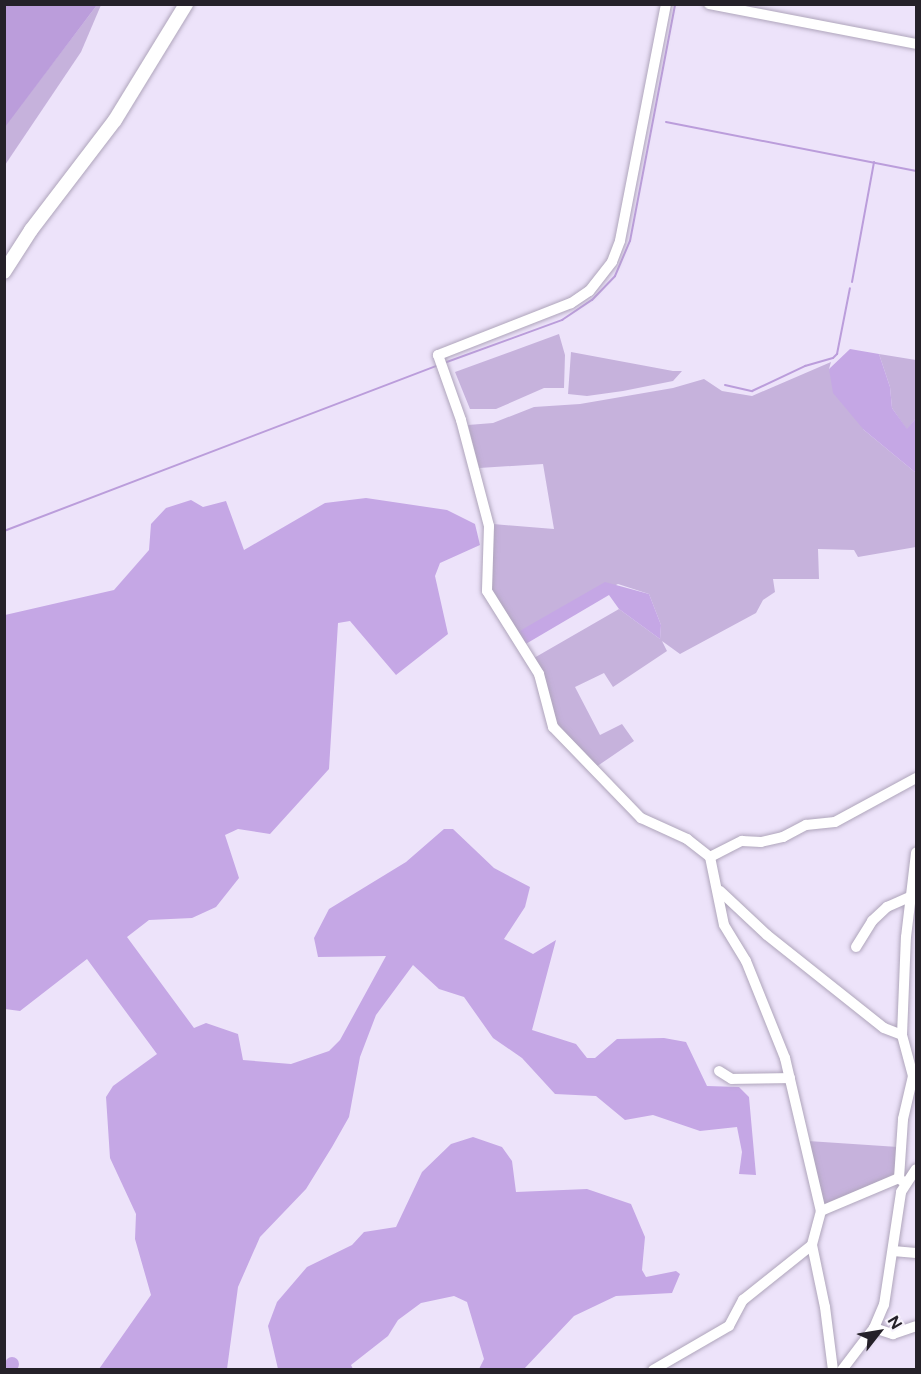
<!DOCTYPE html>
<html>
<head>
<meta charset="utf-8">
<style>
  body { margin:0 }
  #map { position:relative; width:921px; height:1374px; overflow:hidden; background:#ede3fa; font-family:Figtree,sans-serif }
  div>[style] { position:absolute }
  .green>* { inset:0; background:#c6b2dc }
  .forest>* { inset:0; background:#c5a7e5 }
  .round { border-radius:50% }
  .water>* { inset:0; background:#bb9ddb }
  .stream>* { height:2px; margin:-1px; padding:0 1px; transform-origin:1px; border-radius:1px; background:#bb9ddb }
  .roads { filter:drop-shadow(0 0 2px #afa5bb) drop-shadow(0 0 2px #afa5bb) }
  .minor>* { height:10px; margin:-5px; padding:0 5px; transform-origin:5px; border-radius:5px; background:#fff }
  .major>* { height:14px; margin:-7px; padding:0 7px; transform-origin:7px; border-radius:7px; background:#fff }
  span { translate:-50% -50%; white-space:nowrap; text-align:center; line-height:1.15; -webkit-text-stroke:5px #f7f3fc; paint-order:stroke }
  .frame { position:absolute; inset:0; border:6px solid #252129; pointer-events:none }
  .north { position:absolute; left:849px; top:1302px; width:60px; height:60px; -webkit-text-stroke:4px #f7f3fc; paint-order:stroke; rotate:59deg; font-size:16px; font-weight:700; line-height:24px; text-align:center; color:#252129 }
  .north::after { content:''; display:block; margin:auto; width:21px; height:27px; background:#252129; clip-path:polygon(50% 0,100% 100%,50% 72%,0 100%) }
</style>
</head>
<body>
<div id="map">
  <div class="green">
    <div style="clip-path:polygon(97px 5px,101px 5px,81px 52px,5px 165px,4px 127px)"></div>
    <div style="clip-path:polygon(559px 334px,565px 355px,564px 388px,544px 388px,496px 409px,470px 409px,455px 372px)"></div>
    <div style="clip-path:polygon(571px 352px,673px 371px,682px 371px,673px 381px,623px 391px,587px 396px,568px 394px)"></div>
    <div style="clip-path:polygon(879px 354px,916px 360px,916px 418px,907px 430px,892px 408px,890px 387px)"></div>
    <div style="clip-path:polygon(831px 362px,829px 369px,864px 430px,916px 473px,916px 547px,858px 557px,854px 550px,818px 549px,819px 579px,773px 579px,775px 592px,763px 600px,756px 613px,680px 654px,662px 641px,667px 651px,613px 687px,604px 673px,575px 687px,600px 735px,622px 724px,634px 741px,596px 767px,554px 720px,534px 658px,619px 609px,660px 639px,661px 625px,649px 594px,618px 584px,516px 633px,492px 593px,493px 524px,554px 529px,543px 464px,479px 468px,468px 425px,493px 423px,534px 407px,580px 404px,673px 388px,704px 379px,722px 391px,752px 396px)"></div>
    <div style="clip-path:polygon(808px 1141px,898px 1147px,897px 1173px,823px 1206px)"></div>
  </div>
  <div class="forest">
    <div style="clip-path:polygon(850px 349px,879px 354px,890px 387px,892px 408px,907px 429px,916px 418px,916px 473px,864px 430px,833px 393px,829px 369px)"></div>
    <div style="clip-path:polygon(366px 498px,447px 510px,475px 524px,480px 545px,440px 563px,435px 576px,448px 634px,396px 675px,350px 621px,338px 623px,329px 769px,270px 834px,238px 829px,225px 835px,239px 878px,216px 907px,192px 918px,149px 920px,127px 937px,194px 1028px,206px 1023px,238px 1034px,243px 1060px,291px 1064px,329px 1051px,340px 1040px,386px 956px,318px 957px,314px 938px,329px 909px,406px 862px,444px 829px,453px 829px,494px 868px,530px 887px,525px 907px,504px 939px,533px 954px,556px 940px,532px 1030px,576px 1044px,587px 1058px,595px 1058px,617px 1039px,664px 1038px,686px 1042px,707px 1086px,739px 1087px,749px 1097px,756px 1175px,739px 1174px,742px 1152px,737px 1127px,700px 1131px,653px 1115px,625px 1120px,596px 1096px,555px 1094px,522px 1058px,493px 1038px,464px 997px,439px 989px,413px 965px,376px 1015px,360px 1057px,349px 1117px,332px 1147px,306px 1189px,260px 1237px,238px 1287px,227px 1369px,99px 1369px,151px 1295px,135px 1239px,136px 1214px,110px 1158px,106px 1097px,113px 1086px,157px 1054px,87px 959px,20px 1011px,5px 1009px,5px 615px,114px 590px,149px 550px,151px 524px,166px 508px,191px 500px,203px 507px,226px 501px,244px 550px,325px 503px)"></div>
    <div style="clip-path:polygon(605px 582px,649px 594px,661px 625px,660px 639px,619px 609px,609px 595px,524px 645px,516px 633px)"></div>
    <div style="clip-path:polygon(473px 1137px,502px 1147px,512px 1161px,516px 1192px,587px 1189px,631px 1204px,645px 1237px,642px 1270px,646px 1277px,676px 1271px,680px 1274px,672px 1293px,616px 1296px,574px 1316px,524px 1369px,479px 1369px,484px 1359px,467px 1302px,454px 1296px,421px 1303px,398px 1320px,388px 1336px,351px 1365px,353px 1369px,278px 1369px,268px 1326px,277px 1302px,307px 1267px,352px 1245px,364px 1232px,396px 1227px,422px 1172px,451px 1144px)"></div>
    <div class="round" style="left:5px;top:1357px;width:14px;height:14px"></div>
  </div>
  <div class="water">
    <div style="clip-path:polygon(5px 4px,97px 5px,5px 127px,4px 5px)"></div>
  </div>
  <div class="stream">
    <div style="left:666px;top:122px;width:255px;rotate:11.1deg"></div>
    <div style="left:852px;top:282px;width:122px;rotate:-79.6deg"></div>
    <div style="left:444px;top:363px;width:126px;rotate:-20deg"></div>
    <div style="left:562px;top:320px;width:36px;rotate:-34deg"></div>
    <div style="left:592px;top:300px;width:33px;rotate:-46deg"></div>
    <div style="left:615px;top:276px;width:38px;rotate:-67deg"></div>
    <div style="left:630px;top:241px;width:241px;rotate:-79.2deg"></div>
    <div style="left:725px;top:385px;width:28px;rotate:13deg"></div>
    <div style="left:752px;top:391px;width:59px;rotate:-25.3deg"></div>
    <div style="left:805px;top:366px;width:29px;rotate:-16deg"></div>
    <div style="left:833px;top:358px;width:6px;rotate:-45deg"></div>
    <div style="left:837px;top:354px;width:67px;rotate:-78.9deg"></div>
    <div style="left:4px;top:531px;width:465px;rotate:-20.9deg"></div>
  </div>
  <div class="roads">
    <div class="minor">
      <div style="left:666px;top:4px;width:241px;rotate:101deg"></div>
      <div style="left:620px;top:241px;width:22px;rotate:111deg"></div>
      <div style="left:612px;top:262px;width:37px;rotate:128deg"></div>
      <div style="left:589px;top:291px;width:22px;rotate:146deg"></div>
      <div style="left:571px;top:303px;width:143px;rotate:158.6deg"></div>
      <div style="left:438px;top:355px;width:69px;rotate:70.5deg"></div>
      <div style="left:461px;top:420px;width:110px;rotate:75.2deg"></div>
      <div style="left:489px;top:526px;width:65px;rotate:91.8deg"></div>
      <div style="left:487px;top:591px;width:98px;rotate:57.9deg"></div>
      <div style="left:539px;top:674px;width:55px;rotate:75.2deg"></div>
      <div style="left:553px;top:727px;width:127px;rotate:46deg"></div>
      <div style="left:641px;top:818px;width:51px;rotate:24.5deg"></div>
      <div style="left:687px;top:839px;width:29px;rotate:38deg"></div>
      <div style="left:710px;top:857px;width:69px;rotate:78.4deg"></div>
      <div style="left:724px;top:925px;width:42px;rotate:58.6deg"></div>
      <div style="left:746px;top:961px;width:105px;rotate:68.1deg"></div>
      <div style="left:785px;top:1058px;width:157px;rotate:76.8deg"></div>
      <div style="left:821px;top:1211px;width:35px;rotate:105deg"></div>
      <div style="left:812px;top:1245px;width:63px;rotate:78.2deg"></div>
      <div style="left:825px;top:1307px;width:64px;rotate:82.8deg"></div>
      <div style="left:709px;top:4px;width:211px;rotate:10.9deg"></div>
      <div style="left:710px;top:857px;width:36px;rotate:-27deg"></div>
      <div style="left:742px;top:841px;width:19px;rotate:3deg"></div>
      <div style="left:761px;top:842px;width:23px;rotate:-13deg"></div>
      <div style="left:783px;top:837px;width:26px;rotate:-28deg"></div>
      <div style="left:806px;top:825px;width:29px;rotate:-6deg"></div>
      <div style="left:835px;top:822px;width:92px;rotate:-28.5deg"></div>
      <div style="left:720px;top:891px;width:64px;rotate:43.1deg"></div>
      <div style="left:767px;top:935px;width:149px;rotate:38.5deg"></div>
      <div style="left:884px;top:1028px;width:19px;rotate:21deg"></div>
      <div style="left:856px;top:947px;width:31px;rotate:-58deg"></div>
      <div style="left:872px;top:921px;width:21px;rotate:-43deg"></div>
      <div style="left:887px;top:907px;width:24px;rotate:-24deg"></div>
      <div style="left:719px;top:1071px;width:15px;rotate:32deg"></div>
      <div style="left:732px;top:1079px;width:58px;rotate:-1deg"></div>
      <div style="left:899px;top:1178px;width:59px;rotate:-86.1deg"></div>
      <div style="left:903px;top:1119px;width:44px;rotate:-76.9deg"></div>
      <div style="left:913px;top:1076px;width:42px;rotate:-105deg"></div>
      <div style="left:902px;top:1035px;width:98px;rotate:-87.7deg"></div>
      <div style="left:906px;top:937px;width:85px;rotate:-83.2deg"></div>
      <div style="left:821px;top:1211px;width:85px;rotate:-22.9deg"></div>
      <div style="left:899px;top:1178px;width:4px;rotate:45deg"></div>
      <div style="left:893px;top:1251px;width:23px;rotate:5deg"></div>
      <div style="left:874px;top:1328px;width:20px;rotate:18deg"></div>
      <div style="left:893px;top:1334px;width:24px;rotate:-19deg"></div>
      <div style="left:653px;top:1370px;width:88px;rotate:-30.1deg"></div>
      <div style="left:729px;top:1326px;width:30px;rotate:-62deg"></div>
      <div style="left:743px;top:1300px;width:88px;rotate:-38.6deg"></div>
      <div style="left:842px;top:1370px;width:53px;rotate:-52.7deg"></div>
      <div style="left:874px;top:1328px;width:25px;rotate:-67deg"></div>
      <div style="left:884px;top:1305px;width:114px;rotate:-81.4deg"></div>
      <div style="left:901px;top:1192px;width:27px;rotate:-57deg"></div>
    </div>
    <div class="major">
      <div style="left:4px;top:272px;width:50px;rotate:-57.3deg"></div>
      <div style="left:31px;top:230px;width:138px;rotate:-52.6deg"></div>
      <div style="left:115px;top:120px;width:136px;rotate:-58.5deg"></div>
    </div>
  </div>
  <div class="frame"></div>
  <div class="north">N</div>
</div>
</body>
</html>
